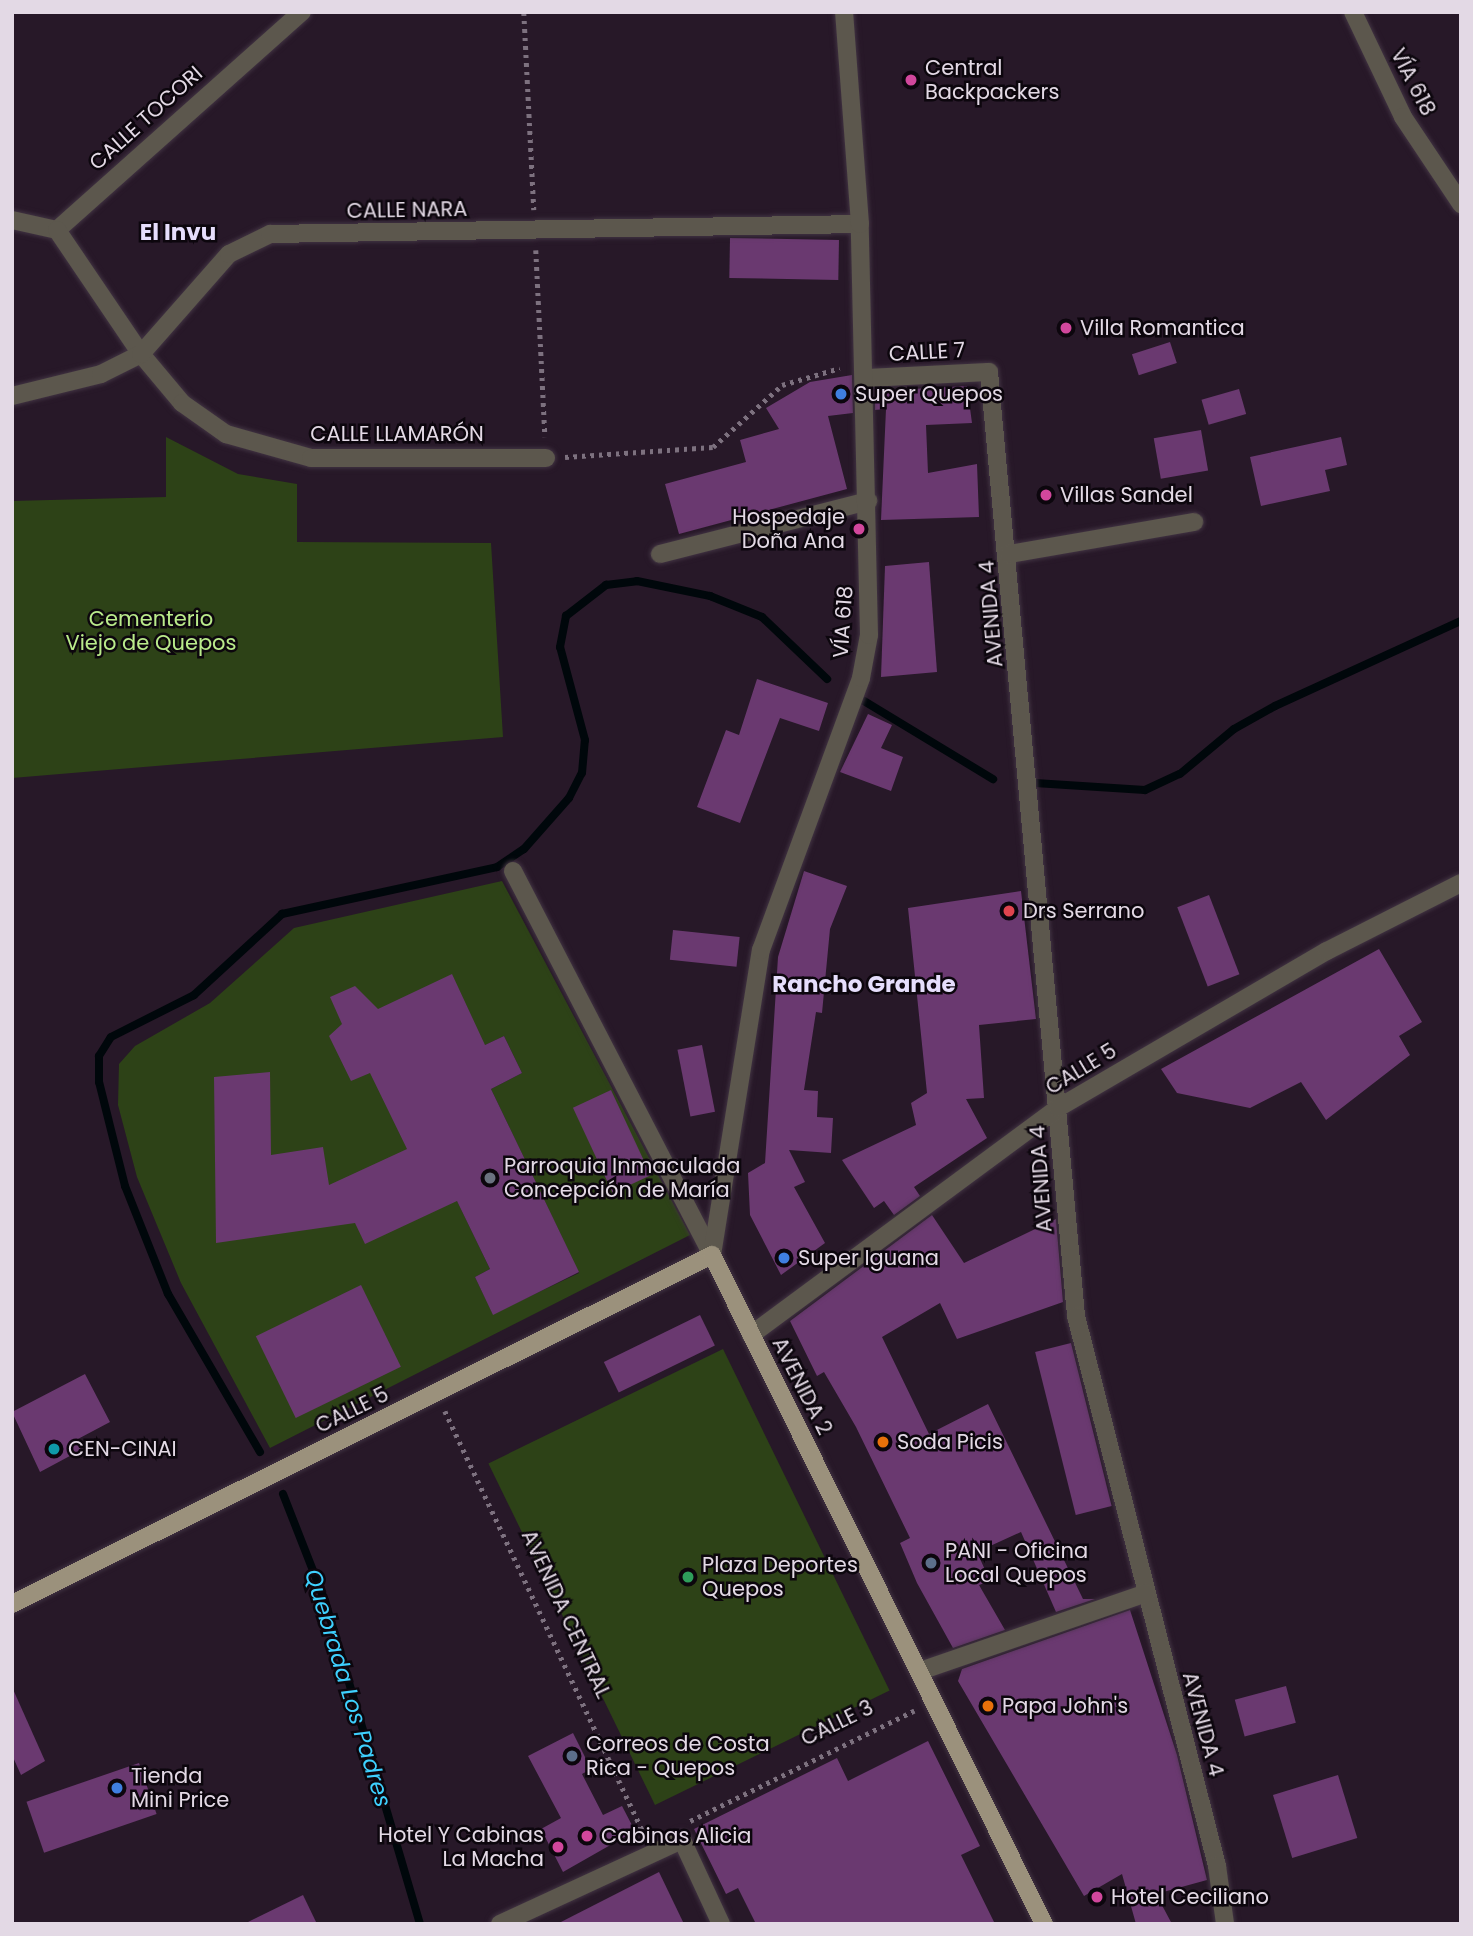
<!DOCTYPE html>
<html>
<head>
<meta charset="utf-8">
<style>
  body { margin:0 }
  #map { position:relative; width:1473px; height:1936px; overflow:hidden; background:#271828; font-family:Poppins,sans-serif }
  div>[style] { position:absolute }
  .green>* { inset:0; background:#2d4217; transform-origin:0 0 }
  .stream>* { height:8px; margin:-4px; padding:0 4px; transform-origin:4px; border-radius:4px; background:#00070b }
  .building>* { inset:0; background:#6a3970; transform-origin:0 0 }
  .path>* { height:4.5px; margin-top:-2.25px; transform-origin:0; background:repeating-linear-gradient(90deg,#7d717f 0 3.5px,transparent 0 8.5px) }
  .roads { filter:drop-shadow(0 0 2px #413342) drop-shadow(0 0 2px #413342) }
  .minor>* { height:18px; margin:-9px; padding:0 9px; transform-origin:9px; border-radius:9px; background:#5c574d }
  .major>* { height:18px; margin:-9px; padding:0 9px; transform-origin:9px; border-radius:9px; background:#9b917c }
  .dots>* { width:19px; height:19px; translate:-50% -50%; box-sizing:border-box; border:4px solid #0c060d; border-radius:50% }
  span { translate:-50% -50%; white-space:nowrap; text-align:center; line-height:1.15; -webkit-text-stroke:5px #0c060d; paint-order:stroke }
  .poi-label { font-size:21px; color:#e3d9e5 }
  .left { translate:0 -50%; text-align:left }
  .right { translate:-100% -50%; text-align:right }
  .street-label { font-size:21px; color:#e3d9e5 }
  .park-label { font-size:21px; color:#baeb8b }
  .neighbourhood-label { font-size:23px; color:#e6defc; font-weight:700 }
  .water-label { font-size:23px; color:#3ed0fe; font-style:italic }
  .frame { position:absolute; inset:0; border:14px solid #e3d9e5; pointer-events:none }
</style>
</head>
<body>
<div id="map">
  <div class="green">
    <div style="clip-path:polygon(166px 437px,238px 474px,297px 484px,297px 542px,491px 543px,503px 737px,12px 778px,12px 501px,166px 497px)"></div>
    <div style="clip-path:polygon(evenodd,502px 881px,690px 1235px,270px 1448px,181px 1283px,137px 1177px,118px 1105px,119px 1064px,135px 1046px,210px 1003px,294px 928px,502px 881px,504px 1036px,522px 1073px,491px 1089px,579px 1273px,493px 1314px,475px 1277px,490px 1269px,420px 1124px,381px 1095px,504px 1036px)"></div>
    <div style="left:723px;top:1349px;width:380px;height:261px;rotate:64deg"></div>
  </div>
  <div class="stream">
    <div style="left:864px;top:701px;width:151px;rotate:31.2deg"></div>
    <div style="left:1035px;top:783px;width:110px;rotate:3.6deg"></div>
    <div style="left:1145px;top:790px;width:38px;rotate:-25deg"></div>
    <div style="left:1180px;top:774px;width:70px;rotate:-39.8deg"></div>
    <div style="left:1234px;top:729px;width:47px;rotate:-29.3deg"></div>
    <div style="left:1275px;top:706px;width:205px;rotate:-24.6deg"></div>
    <div style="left:260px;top:1452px;width:183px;rotate:-120.2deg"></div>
    <div style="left:168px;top:1294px;width:116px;rotate:-111.7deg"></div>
    <div style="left:125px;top:1186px;width:107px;rotate:-104deg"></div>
    <div style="left:99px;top:1082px;width:26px;rotate:-90deg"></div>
    <div style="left:99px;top:1056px;width:22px;rotate:-58deg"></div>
    <div style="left:111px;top:1037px;width:93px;rotate:-26.8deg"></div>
    <div style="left:194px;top:995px;width:120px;rotate:-42.6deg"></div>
    <div style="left:282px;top:914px;width:220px;rotate:-12.3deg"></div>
    <div style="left:497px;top:867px;width:32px;rotate:-34deg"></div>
    <div style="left:524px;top:849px;width:68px;rotate:-48.6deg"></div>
    <div style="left:569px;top:798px;width:28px;rotate:-63deg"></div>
    <div style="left:582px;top:773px;width:33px;rotate:-85deg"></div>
    <div style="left:585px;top:740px;width:96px;rotate:-105deg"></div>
    <div style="left:560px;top:647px;width:32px;rotate:-79deg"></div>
    <div style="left:566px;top:616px;width:51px;rotate:-37.8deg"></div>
    <div style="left:606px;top:585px;width:31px;rotate:-7deg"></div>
    <div style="left:637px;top:581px;width:75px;rotate:11.6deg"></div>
    <div style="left:710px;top:596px;width:56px;rotate:22deg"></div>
    <div style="left:762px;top:617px;width:90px;rotate:43.6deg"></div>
    <div style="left:283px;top:1494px;width:115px;rotate:68.6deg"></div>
    <div style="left:325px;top:1601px;width:337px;rotate:73.6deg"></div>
  </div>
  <div class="building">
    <div style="left:730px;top:238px;width:109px;height:40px;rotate:1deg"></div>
    <div style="left:1170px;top:342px;width:22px;height:40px;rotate:72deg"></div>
    <div style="clip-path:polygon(852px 375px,853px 413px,828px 416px,847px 489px,679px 534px,665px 484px,746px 462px,740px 440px,779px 429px,766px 408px,810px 382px)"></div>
    <div style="clip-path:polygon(967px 386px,972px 423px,926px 425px,928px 473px,977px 464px,979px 517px,881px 520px,886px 409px,875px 410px,875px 391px)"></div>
    <div style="left:1239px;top:389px;width:26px;height:39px;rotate:74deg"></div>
    <div style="left:1201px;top:430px;width:41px;height:48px;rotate:80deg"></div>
    <div style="clip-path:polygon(1341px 437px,1347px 465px,1325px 470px,1330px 491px,1261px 506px,1250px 457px)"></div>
    <div style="clip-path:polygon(929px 562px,937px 672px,881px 677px,885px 566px)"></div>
    <div style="clip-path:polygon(757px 679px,828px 703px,819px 731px,780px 718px,740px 823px,697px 807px,726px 730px,739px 735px)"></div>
    <div style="clip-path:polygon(868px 714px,892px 725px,881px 748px,903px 757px,891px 791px,840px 772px)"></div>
    <div style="clip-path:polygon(804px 871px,847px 886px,830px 929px,822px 1013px,816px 1012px,804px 1090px,818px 1091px,817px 1117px,833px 1118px,831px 1153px,789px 1150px,805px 1182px,794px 1187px,825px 1243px,781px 1275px,750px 1215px,748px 1173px,765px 1163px,778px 957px)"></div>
    <div style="clip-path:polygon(1021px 891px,1036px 1019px,979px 1025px,984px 1098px,966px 1099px,987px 1138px,914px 1187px,920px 1196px,894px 1215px,884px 1201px,874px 1208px,842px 1160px,916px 1125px,911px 1103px,927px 1093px,908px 908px)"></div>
    <div style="left:1209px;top:895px;width:85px;height:34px;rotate:69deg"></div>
    <div style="left:673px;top:930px;width:67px;height:30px;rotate:6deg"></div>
    <div style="clip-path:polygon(1379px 949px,1422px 1022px,1399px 1036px,1410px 1055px,1326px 1120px,1301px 1082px,1250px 1108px,1177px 1093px,1161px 1069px)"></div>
    <div style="clip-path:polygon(452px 974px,485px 1045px,504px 1036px,522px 1073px,491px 1089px,579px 1272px,493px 1315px,475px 1277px,490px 1269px,457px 1201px,365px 1244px,355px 1223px,216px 1243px,214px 1077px,270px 1072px,271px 1155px,323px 1147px,329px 1185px,407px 1149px,370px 1073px,351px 1081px,329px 1036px,342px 1024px,330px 997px,355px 986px,378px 1009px)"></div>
    <div style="left:702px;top:1045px;width:68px;height:25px;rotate:79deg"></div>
    <div style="left:611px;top:1090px;width:94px;height:42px;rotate:65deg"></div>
    <div style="clip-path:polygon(932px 1215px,964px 1263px,1056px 1219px,1063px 1302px,957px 1339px,940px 1303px,882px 1337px,929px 1434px,988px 1404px,1083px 1599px,1095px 1599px,1056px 1612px,1021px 1532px,977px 1552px,990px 1581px,979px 1585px,1005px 1630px,953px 1648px,917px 1583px,900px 1543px,910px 1538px,856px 1427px,824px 1372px,817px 1376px,790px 1321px)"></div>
    <div style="left:361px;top:1285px;width:91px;height:117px;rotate:64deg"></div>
    <div style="left:700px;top:1315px;width:34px;height:107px;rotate:64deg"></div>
    <div style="left:1071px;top:1343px;width:168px;height:37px;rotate:76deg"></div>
    <div style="clip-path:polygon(85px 1374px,110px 1422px,76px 1440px,81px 1450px,40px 1472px,12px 1412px)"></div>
    <div style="clip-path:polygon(1130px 1610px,1177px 1755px,1207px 1880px,1156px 1894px,1172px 1924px,1136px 1924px,1122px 1874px,1084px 1896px,958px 1681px,962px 1669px)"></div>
    <div style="left:1286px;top:1686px;width:38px;height:53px;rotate:75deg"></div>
    <div style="clip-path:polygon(12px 1687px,45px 1761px,21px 1775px,12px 1755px)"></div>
    <div style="clip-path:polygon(573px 1733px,591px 1769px,582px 1774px,603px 1815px,622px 1806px,635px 1831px,563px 1872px,541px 1829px,561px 1818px,528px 1756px)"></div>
    <div style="clip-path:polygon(928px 1741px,980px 1846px,961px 1855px,995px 1924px,756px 1924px,738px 1888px,726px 1894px,694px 1829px,837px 1758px,848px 1781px)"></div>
    <div style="left:139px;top:1763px;width:54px;height:119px;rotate:71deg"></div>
    <div style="left:1338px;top:1775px;width:66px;height:68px;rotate:73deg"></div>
    <div style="clip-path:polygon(659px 1872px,684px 1924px,557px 1924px)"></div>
    <div style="clip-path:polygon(303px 1895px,317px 1924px,244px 1924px)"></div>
  </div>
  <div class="path">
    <div style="left:524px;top:12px;width:198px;rotate:87.1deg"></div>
    <div style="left:536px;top:250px;width:187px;rotate:87.2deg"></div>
    <div style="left:565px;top:457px;width:148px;rotate:-3.9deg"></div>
    <div style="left:713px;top:447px;width:93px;rotate:-41.9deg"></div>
    <div style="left:782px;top:385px;width:60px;rotate:-16.3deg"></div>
    <div style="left:445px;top:1411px;width:467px;rotate:64.8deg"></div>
    <div style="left:690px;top:1821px;width:250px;rotate:-26.2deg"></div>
  </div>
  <div class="roads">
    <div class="minor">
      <div style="left:1353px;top:12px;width:116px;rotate:64.5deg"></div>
      <div style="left:1403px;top:117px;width:105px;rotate:56.3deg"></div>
      <div style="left:12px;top:220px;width:46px;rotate:12.5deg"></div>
      <div style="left:57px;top:230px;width:328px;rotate:-41.7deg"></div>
      <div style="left:57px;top:230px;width:150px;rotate:55.9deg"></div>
      <div style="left:141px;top:354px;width:64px;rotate:50.1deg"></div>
      <div style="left:182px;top:403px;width:54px;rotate:35.2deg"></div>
      <div style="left:226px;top:434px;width:88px;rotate:15.8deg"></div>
      <div style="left:311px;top:458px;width:235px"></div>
      <div style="left:866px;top:378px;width:123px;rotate:-2.8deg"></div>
      <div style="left:989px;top:372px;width:948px;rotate:84.73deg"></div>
      <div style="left:1076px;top:1316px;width:568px;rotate:75.62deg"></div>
      <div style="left:1217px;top:1866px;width:59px;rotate:82.1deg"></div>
      <div style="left:12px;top:396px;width:92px;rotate:-13.9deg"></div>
      <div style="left:101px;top:374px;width:45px;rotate:-26.6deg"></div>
      <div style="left:141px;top:354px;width:133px;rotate:-48.7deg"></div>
      <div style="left:229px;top:254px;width:46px;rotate:-26deg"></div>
      <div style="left:270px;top:234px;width:590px;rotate:-0.97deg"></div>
      <div style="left:660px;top:554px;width:215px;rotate:-14.3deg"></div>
      <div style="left:1009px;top:554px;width:188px;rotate:-9.8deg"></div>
      <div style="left:513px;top:871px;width:433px;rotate:62.6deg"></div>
      <div style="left:712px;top:1255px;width:309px;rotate:-80.9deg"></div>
      <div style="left:761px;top:950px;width:290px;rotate:-69.8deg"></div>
      <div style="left:861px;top:678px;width:44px;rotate:-79.5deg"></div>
      <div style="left:869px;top:635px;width:411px;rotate:-91.3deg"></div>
      <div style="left:860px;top:224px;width:213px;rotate:-94.3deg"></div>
      <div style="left:751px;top:1335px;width:382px;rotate:-36.5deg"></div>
      <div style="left:1058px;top:1108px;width:311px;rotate:-30.3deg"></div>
      <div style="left:1327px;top:951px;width:150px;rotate:-26.9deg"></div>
      <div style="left:920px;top:1671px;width:239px;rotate:-19deg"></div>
      <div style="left:500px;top:1924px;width:200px;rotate:-24.8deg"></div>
      <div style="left:682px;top:1840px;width:93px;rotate:65.1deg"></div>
    </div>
    <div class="major">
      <div style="left:12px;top:1604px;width:782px;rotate:-26.5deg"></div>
      <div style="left:712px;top:1255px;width:747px;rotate:63.61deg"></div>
    </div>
  </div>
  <div class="dots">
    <div style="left:911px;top:80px;background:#d1479c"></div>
    <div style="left:1066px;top:328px;background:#d1479c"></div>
    <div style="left:841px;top:394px;background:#3f7fe0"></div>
    <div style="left:1046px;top:495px;background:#d1479c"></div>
    <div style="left:859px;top:529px;background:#d1479c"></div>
    <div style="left:1009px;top:911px;background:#e0444e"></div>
    <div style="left:490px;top:1178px;background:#6b7280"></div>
    <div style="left:784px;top:1258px;background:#3f7fe0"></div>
    <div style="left:883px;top:1442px;background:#e8710a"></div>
    <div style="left:54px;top:1449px;background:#0f9aa8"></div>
    <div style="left:931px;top:1563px;background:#5c6f8a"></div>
    <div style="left:688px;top:1577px;background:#2e9e5b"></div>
    <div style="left:988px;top:1706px;background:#e8710a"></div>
    <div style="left:572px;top:1756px;background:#5c6f8a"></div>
    <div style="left:117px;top:1788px;background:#3f7fe0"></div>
    <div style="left:587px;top:1836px;background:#d1479c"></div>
    <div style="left:558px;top:1847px;background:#d1479c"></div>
    <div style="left:1097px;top:1897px;background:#d1479c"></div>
  </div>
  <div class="poi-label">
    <span class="left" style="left:925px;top:80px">Central<br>Backpackers</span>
    <span class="left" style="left:1080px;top:328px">Villa Romantica</span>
    <span class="left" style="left:855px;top:394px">Super Quepos</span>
    <span class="left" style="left:1060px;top:495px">Villas Sandel</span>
    <span class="right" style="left:845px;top:529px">Hospedaje<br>Doña Ana</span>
    <span class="left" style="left:1023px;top:911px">Drs Serrano</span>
    <span class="left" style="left:504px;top:1178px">Parroquia Inmaculada<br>Concepción de María</span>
    <span class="left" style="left:798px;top:1258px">Super Iguana</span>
    <span class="left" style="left:897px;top:1442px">Soda Picis</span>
    <span class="left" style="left:68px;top:1449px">CEN-CINAI</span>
    <span class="left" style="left:945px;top:1563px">PANI - Oficina<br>Local Quepos</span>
    <span class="left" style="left:702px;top:1577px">Plaza Deportes<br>Quepos</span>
    <span class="left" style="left:1002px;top:1706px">Papa John's</span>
    <span class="left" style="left:586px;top:1756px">Correos de Costa<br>Rica - Quepos</span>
    <span class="left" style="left:131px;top:1788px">Tienda<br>Mini Price</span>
    <span class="right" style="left:544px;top:1847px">Hotel Y Cabinas<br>La Macha</span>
    <span class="left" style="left:601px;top:1836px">Cabinas Alicia</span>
    <span class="left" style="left:1111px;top:1897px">Hotel Ceciliano</span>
  </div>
  <div class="street-label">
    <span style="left:1413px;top:82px;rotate:63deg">VÍA 618</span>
    <span style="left:146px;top:118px;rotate:-42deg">CALLE TOCORI</span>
    <span style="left:407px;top:210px;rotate:-1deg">CALLE NARA</span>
    <span style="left:927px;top:352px;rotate:-3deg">CALLE 7</span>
    <span style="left:397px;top:434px">CALLE LLAMARÓN</span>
    <span style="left:991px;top:614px;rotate:-95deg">AVENIDA 4</span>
    <span style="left:843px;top:622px;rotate:-86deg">VÍA 618</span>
    <span style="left:1081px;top:1069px;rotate:-31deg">CALLE 5</span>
    <span style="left:1041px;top:1179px;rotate:-94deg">AVENIDA 4</span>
    <span style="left:802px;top:1386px;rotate:63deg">AVENIDA 2</span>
    <span style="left:352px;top:1410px;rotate:-26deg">CALLE 5</span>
    <span style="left:566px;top:1614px;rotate:65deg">AVENIDA CENTRAL</span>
    <span style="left:837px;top:1723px;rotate:-26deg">CALLE 3</span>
    <span style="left:1203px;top:1724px;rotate:75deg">AVENIDA 4</span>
  </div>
  <div class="park-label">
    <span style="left:151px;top:631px">Cementerio<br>Viejo de Quepos</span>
  </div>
  <div class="neighbourhood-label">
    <span style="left:178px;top:232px">El Invu</span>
    <span style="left:864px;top:984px">Rancho Grande</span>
  </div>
  <div class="water-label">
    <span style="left:348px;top:1688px;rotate:73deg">Quebrada Los Padres</span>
  </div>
  <div class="frame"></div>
</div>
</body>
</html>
